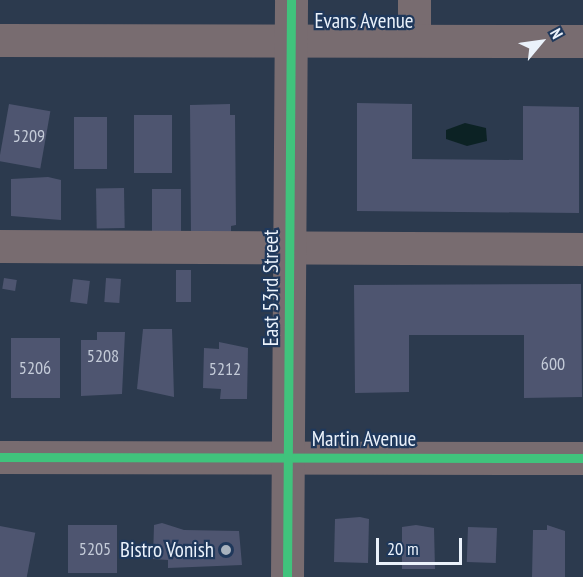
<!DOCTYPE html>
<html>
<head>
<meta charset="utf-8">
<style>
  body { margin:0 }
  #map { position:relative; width:583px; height:577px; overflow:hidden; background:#2c3a4e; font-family:"PT Sans Narrow",sans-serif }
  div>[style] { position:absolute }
  .water>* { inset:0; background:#0c2224 }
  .building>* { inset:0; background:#4e5570; transform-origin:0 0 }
  .minor>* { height:33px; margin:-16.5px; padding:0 16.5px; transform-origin:16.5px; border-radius:16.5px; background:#786c70 }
  .cycleway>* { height:9px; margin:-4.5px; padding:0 4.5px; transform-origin:4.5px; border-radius:4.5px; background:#40c37c }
  .dots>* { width:16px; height:16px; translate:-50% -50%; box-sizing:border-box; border:3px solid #1f385b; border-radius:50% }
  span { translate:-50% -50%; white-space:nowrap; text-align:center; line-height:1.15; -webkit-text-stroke:4.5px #1f385b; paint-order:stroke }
  .number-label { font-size:18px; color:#c4cbd8 }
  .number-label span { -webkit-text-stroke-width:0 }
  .street-label { font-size:21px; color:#ebf2fb }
  .poi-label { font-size:21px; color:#ebf2fb }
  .right { translate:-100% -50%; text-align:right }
  .north { position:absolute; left:511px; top:12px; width:60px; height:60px; -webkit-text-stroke:4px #1f385b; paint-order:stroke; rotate:61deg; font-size:16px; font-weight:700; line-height:24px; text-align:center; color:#ebf2fb }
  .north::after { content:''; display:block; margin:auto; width:21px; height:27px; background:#ebf2fb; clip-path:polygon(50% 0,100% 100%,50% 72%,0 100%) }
  .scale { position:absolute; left:376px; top:538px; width:86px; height:27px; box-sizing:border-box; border:3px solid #ebf2fb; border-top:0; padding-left:8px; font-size:18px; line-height:21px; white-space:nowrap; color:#ebf2fb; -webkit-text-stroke:4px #1f385b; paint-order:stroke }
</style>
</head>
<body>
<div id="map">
  <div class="water">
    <div style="clip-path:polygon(465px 123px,486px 128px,487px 141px,467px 146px,446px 139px,446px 130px)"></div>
  </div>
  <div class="building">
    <div style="clip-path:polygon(357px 103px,412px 104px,412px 159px,523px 160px,523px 106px,579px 107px,579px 213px,357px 211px)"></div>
    <div style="left:9px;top:104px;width:42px;height:58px;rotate:10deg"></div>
    <div style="clip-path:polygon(230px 104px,230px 115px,235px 115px,236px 225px,231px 226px,231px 237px,191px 237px,190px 105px)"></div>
    <div style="left:134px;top:115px;width:38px;height:58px"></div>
    <div style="left:74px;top:117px;width:33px;height:52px"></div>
    <div style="clip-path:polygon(48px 177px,61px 180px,61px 220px,11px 216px,11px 179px)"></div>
    <div style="left:124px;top:188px;width:40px;height:28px;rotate:89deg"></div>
    <div style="left:152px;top:189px;width:29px;height:42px"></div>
    <div style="left:176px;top:270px;width:15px;height:32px"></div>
    <div style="left:4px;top:278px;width:13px;height:11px;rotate:9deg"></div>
    <div style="left:106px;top:278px;width:15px;height:24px;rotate:4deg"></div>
    <div style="left:73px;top:279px;width:17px;height:23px;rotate:7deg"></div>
    <div style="clip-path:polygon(581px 284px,582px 397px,524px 398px,524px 335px,409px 335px,409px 392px,355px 393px,354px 285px)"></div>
    <div style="clip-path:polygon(143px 329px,172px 329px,174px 397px,137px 389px)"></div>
    <div style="clip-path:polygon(97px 332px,125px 332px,122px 394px,81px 396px,81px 340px,97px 340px)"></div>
    <div style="left:11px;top:338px;width:49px;height:60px"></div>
    <div style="clip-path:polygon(219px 342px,248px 348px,247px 399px,220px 399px,221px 389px,203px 388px,204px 348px,219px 349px)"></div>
    <div style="clip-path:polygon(360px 517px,369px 519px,368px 563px,334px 562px,335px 519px)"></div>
    <div style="clip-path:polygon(162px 523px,184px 530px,239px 531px,242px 565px,168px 568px,168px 560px,153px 559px,154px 525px)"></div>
    <div style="left:68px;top:525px;width:49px;height:48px"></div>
    <div style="clip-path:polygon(416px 525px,434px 528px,435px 569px,402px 569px,402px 527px)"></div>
    <div style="clip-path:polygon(547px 525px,565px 531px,565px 577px,532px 577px,533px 530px,547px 530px)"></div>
    <div style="left:0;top:526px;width:36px;height:51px;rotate:11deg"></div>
    <div style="left:468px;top:527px;width:29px;height:35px;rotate:2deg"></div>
  </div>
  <div class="minor">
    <div style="left:414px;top:0;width:39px;rotate:90deg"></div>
    <div style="left:0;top:40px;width:583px;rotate:0.1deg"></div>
    <div style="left:0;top:246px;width:583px;rotate:0.29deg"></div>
    <div style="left:0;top:457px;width:583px;rotate:0.1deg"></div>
    <div style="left:287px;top:577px;width:577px;rotate:-89.6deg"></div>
  </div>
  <div class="cycleway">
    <div style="left:0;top:457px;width:583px;rotate:0.1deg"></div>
    <div style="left:287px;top:577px;width:577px;rotate:-89.6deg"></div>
  </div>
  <div class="dots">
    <div style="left:226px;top:550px;background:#a8b2be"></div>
  </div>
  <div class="number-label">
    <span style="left:29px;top:136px">5209</span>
    <span style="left:103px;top:356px">5208</span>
    <span style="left:553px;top:364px">600</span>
    <span style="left:35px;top:368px">5206</span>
    <span style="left:225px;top:369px">5212</span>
    <span style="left:95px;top:549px">5205</span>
  </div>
  <div class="street-label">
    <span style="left:364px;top:21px">Evans Avenue</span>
    <span style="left:271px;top:288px;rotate:-90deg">East 53rd Street</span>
    <span style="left:364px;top:439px">Martin Avenue</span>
  </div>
  <div class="poi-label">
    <span class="right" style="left:214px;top:550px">Bistro Vonish</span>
  </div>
  <div class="north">N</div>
  <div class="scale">20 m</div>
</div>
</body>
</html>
